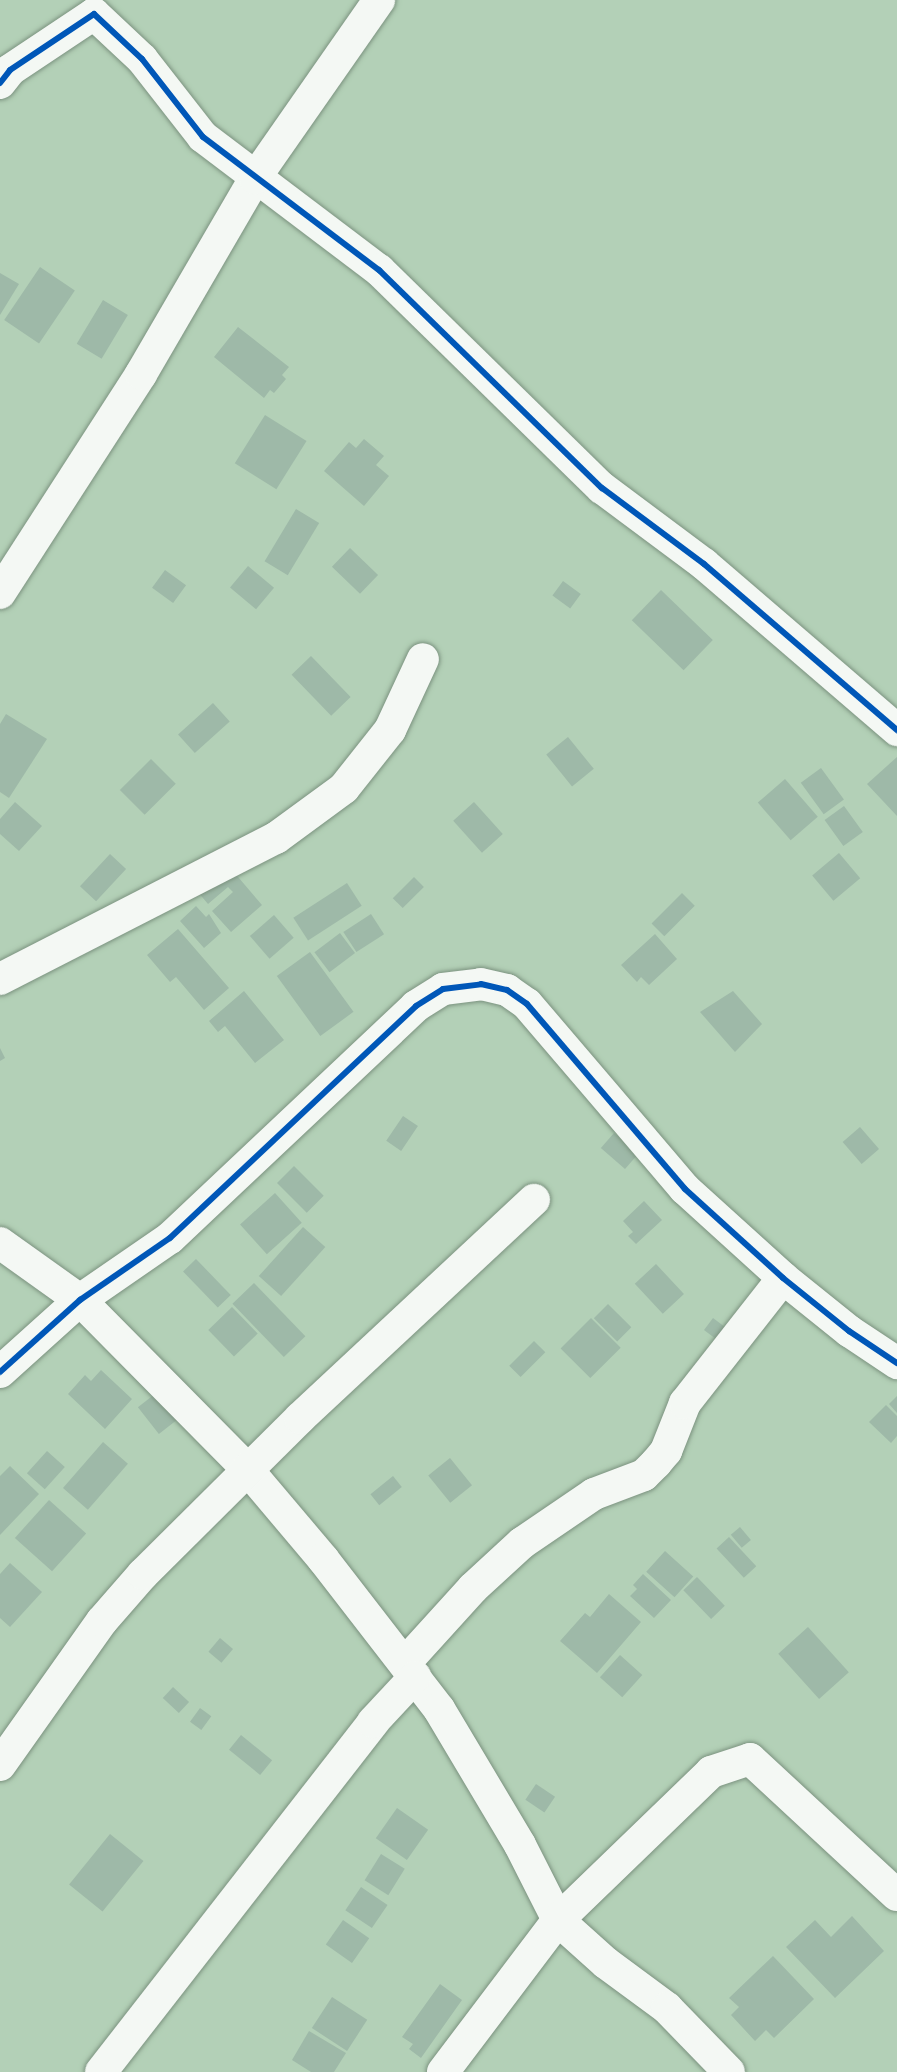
<!DOCTYPE html>
<html>
<head>
<meta charset="utf-8">
<style>
  body { margin:0 }
  #map { position:relative; width:897px; height:2072px; overflow:hidden; background:#b3d0b7; font-family:"Crimson Pro",serif }
  div>[style] { position:absolute }
  .building>* { inset:0; background:#9eb9a8; transform-origin:0 0 }
  .roads { filter:drop-shadow(0 0 2px #7b927f) drop-shadow(0 0 2px #7b927f) }
  .minor>* { height:32px; margin:-16px; padding:0 16px; transform-origin:16px; border-radius:16px; background:#f4f8f4 }
  .cycleway>* { height:6px; margin:-3px; padding:0 3px; transform-origin:3px; border-radius:3px; background:#0057b8 }
  span { translate:-50% -50%; white-space:nowrap; text-align:center; line-height:1.15; -webkit-text-stroke:4.5px #dbf5de; paint-order:stroke }
</style>
</head>
<body>
<div id="map">
  <div class="building">
    <div style="left:40px;top:267px;width:42px;height:64px;rotate:34deg"></div>
    <div style="clip-path:polygon(0 273px,19px 284px,0 315px)"></div>
    <div style="left:103px;top:300px;width:29px;height:51px;rotate:31deg"></div>
    <div style="clip-path:polygon(238px 327px,289px 367px,282px 375px,286px 379px,274px 393px,270px 390px,264px 398px,214px 357px)"></div>
    <div style="left:265px;top:415px;width:49px;height:57px;rotate:32deg"></div>
    <div style="clip-path:polygon(364px 439px,384px 456px,376px 465px,389px 476px,364px 506px,324px 471px,349px 442px,356px 448px)"></div>
    <div style="left:296px;top:509px;width:27px;height:61px;rotate:31deg"></div>
    <div style="left:350px;top:548px;width:39px;height:26px;rotate:44deg"></div>
    <div style="left:248px;top:566px;width:34px;height:28px;rotate:40deg"></div>
    <div style="left:165px;top:570px;width:26px;height:22px;rotate:36deg"></div>
    <div style="left:563px;top:581px;width:22px;height:18px;rotate:36deg"></div>
    <div style="left:661px;top:590px;width:72px;height:42px;rotate:44deg"></div>
    <div style="left:311px;top:656px;width:57px;height:27px;rotate:46deg"></div>
    <div style="left:213px;top:703px;width:25px;height:47px;rotate:48deg"></div>
    <div style="clip-path:polygon(6px 714px,47px 739px,9px 798px,0 792px,0 724px)"></div>
    <div style="left:568px;top:737px;width:41px;height:28px;rotate:51deg"></div>
    <div style="clip-path:polygon(897px 757px,897px 816px,867px 784px)"></div>
    <div style="left:151px;top:759px;width:35px;height:44px;rotate:45deg"></div>
    <div style="left:821px;top:768px;width:39px;height:25px;rotate:54deg"></div>
    <div style="left:785px;top:779px;width:50px;height:36px;rotate:49deg"></div>
    <div style="clip-path:polygon(15px 802px,42px 826px,19px 851px,0 834px,0 819px)"></div>
    <div style="left:474px;top:802px;width:43px;height:28px;rotate:48deg"></div>
    <div style="left:844px;top:806px;width:32px;height:24px;rotate:54deg"></div>
    <div style="left:839px;top:853px;width:33px;height:35px;rotate:50deg"></div>
    <div style="left:110px;top:854px;width:22px;height:44px;rotate:43deg"></div>
    <div style="clip-path:polygon(227px 864px,262px 905px,231px 932px,212px 911px,233px 892px,228px 887px,208px 904px,197px 891px)"></div>
    <div style="left:414px;top:877px;width:14px;height:30px;rotate:45deg"></div>
    <div style="left:347px;top:883px;width:27px;height:64px;rotate:57deg"></div>
    <div style="left:682px;top:893px;width:18px;height:43px;rotate:45deg"></div>
    <div style="clip-path:polygon(196px 906px,206px 917px,209px 914px,221px 933px,204px 948px,180px 921px)"></div>
    <div style="left:371px;top:914px;width:24px;height:33px;rotate:57deg"></div>
    <div style="left:274px;top:915px;width:30px;height:32px;rotate:49deg"></div>
    <div style="clip-path:polygon(178px 929px,229px 988px,204px 1010px,176px 977px,170px 982px,147px 955px)"></div>
    <div style="left:340px;top:933px;width:25px;height:32px;rotate:53deg"></div>
    <div style="clip-path:polygon(655px 934px,677px 959px,649px 985px,641px 977px,637px 982px,621px 965px)"></div>
    <div style="left:310px;top:952px;width:74px;height:41px;rotate:54deg"></div>
    <div style="clip-path:polygon(244px 991px,284px 1040px,255px 1063px,225px 1026px,218px 1032px,209px 1021px)"></div>
    <div style="clip-path:polygon(733px 991px,762px 1024px,735px 1052px,700px 1012px)"></div>
    <div style="clip-path:polygon(0 1048px,5px 1058px,0 1061px)"></div>
    <div style="left:403px;top:1116px;width:18px;height:30px;rotate:34deg"></div>
    <div style="left:860px;top:1127px;width:29px;height:23px;rotate:49deg"></div>
    <div style="left:614px;top:1133px;width:32px;height:20px;rotate:41deg"></div>
    <div style="left:294px;top:1166px;width:42px;height:24px;rotate:45deg"></div>
    <div style="left:275px;top:1193px;width:40px;height:47px;rotate:48deg"></div>
    <div style="clip-path:polygon(644px 1201px,662px 1220px,636px 1244px,628px 1236px,633px 1232px,623px 1221px)"></div>
    <div style="left:303px;top:1227px;width:30px;height:66px;rotate:42deg"></div>
    <div style="left:196px;top:1259px;width:50px;height:18px;rotate:46deg"></div>
    <div style="left:656px;top:1264px;width:41px;height:29px;rotate:47deg"></div>
    <div style="left:254px;top:1283px;width:74px;height:30px;rotate:46deg"></div>
    <div style="left:608px;top:1304px;width:33px;height:20px;rotate:45deg"></div>
    <div style="left:232px;top:1307px;width:37px;height:33px;rotate:46deg"></div>
    <div style="left:591px;top:1318px;width:42px;height:43px;rotate:45deg"></div>
    <div style="left:713px;top:1318px;width:25px;height:15px;rotate:37deg"></div>
    <div style="left:534px;top:1341px;width:16px;height:35px;rotate:45deg"></div>
    <div style="clip-path:polygon(101px 1370px,132px 1399px,105px 1429px,68px 1394px,85px 1375px,91px 1381px)"></div>
    <div style="left:160px;top:1390px;width:34px;height:28px;rotate:52deg"></div>
    <div style="clip-path:polygon(897px 1396px,897px 1413px,889px 1404px)"></div>
    <div style="clip-path:polygon(886px 1405px,897px 1416px,897px 1436px,891px 1443px,869px 1422px)"></div>
    <div style="left:103px;top:1442px;width:33px;height:61px;rotate:41deg"></div>
    <div style="left:47px;top:1451px;width:24px;height:30px;rotate:42deg"></div>
    <div style="left:450px;top:1458px;width:35px;height:28px;rotate:51deg"></div>
    <div style="clip-path:polygon(10px 1466px,39px 1494px,0 1535px,0 1476px)"></div>
    <div style="left:393px;top:1476px;width:14px;height:29px;rotate:51deg"></div>
    <div style="left:49px;top:1500px;width:50px;height:51px;rotate:42deg"></div>
    <div style="left:740px;top:1527px;width:17px;height:12px;rotate:50deg"></div>
    <div style="left:729px;top:1537px;width:40px;height:17px;rotate:47deg"></div>
    <div style="left:665px;top:1551px;width:38px;height:28px;rotate:42deg"></div>
    <div style="clip-path:polygon(10px 1563px,42px 1592px,10px 1627px,0 1618px,0 1574px)"></div>
    <div style="clip-path:polygon(643px 1574px,671px 1600px,654px 1618px,630px 1596px,637px 1589px,633px 1585px)"></div>
    <div style="left:697px;top:1577px;width:40px;height:19px;rotate:46deg"></div>
    <div style="clip-path:polygon(609px 1594px,641px 1622px,597px 1673px,560px 1641px,585px 1613px,590px 1617px)"></div>
    <div style="left:808px;top:1627px;width:61px;height:40px;rotate:48deg"></div>
    <div style="left:220px;top:1638px;width:17px;height:18px;rotate:40deg"></div>
    <div style="left:620px;top:1655px;width:30px;height:30px;rotate:42deg"></div>
    <div style="left:173px;top:1687px;width:22px;height:15px;rotate:43deg"></div>
    <div style="left:200px;top:1708px;width:14px;height:17px;rotate:36deg"></div>
    <div style="left:241px;top:1735px;width:40px;height:19px;rotate:39deg"></div>
    <div style="left:536px;top:1784px;width:23px;height:19px;rotate:34deg"></div>
    <div style="left:397px;top:1808px;width:38px;height:37px;rotate:35deg"></div>
    <div style="left:110px;top:1834px;width:43px;height:65px;rotate:39deg"></div>
    <div style="left:381px;top:1854px;width:28px;height:31px;rotate:32deg"></div>
    <div style="left:361px;top:1887px;width:32px;height:28px;rotate:34deg"></div>
    <div style="clip-path:polygon(852px 1916px,884px 1951px,835px 1998px,786px 1947px,815px 1920px,831px 1937px)"></div>
    <div style="left:343px;top:1920px;width:32px;height:30px;rotate:35deg"></div>
    <div style="clip-path:polygon(773px 1956px,814px 1999px,774px 2038px,766px 2030px,755px 2041px,731px 2015px,739px 2007px,729px 1998px)"></div>
    <div style="clip-path:polygon(440px 1984px,462px 2000px,421px 2058px,409px 2049px,413px 2044px,402px 2037px)"></div>
    <div style="left:332px;top:1997px;width:42px;height:37px;rotate:33deg"></div>
    <div style="clip-path:polygon(309px 2031px,346px 2053px,334px 2072px,311px 2072px,292px 2060px)"></div>
  </div>
  <div class="roads">
    <div class="minor">
      <div style="left:0;top:83px;width:16px;rotate:-52deg"></div>
      <div style="left:10px;top:70px;width:101px;rotate:-33.7deg"></div>
      <div style="left:94px;top:14px;width:66px;rotate:43.2deg"></div>
      <div style="left:142px;top:59px;width:99px;rotate:52deg"></div>
      <div style="left:203px;top:137px;width:221px;rotate:37.1deg"></div>
      <div style="left:379px;top:270px;width:312px;rotate:44.4deg"></div>
      <div style="left:602px;top:488px;width:127px;rotate:36.7deg"></div>
      <div style="left:704px;top:564px;width:255px;rotate:40.7deg"></div>
      <div style="left:0;top:593px;width:260px;rotate:-57.2deg"></div>
      <div style="left:141px;top:374px;width:227px;rotate:-59.8deg"></div>
      <div style="left:255px;top:178px;width:217px;rotate:-55.1deg"></div>
      <div style="left:0;top:979px;width:310px;rotate:-27.1deg"></div>
      <div style="left:276px;top:838px;width:84px;rotate:-36.3deg"></div>
      <div style="left:344px;top:788px;width:74px;rotate:-51.6deg"></div>
      <div style="left:390px;top:730px;width:78px;rotate:-65.1deg"></div>
      <div style="left:0;top:1243px;width:98px;rotate:35.5deg"></div>
      <div style="left:80px;top:1300px;width:238px;rotate:45.3deg"></div>
      <div style="left:247px;top:1469px;width:118px;rotate:49.8deg"></div>
      <div style="left:323px;top:1559px;width:190px;rotate:52.3deg"></div>
      <div style="left:439px;top:1709px;width:158px;rotate:59.2deg"></div>
      <div style="left:520px;top:1845px;width:84px;rotate:63.1deg"></div>
      <div style="left:558px;top:1920px;width:64px;rotate:41.9deg"></div>
      <div style="left:606px;top:1963px;width:76px;rotate:36.4deg"></div>
      <div style="left:667px;top:2008px;width:89px;rotate:45.9deg"></div>
      <div style="left:0;top:1372px;width:108px;rotate:-42deg"></div>
      <div style="left:80px;top:1300px;width:109px;rotate:-34.6deg"></div>
      <div style="left:170px;top:1238px;width:338px;rotate:-43.3deg"></div>
      <div style="left:416px;top:1006px;width:32px;rotate:-32deg"></div>
      <div style="left:443px;top:989px;width:38px;rotate:-7deg"></div>
      <div style="left:481px;top:984px;width:27px;rotate:13deg"></div>
      <div style="left:507px;top:990px;width:24px;rotate:35deg"></div>
      <div style="left:527px;top:1004px;width:243px;rotate:49.5deg"></div>
      <div style="left:685px;top:1189px;width:132px;rotate:42.2deg"></div>
      <div style="left:783px;top:1278px;width:85px;rotate:38.8deg"></div>
      <div style="left:849px;top:1331px;width:58px;rotate:33.7deg"></div>
      <div style="left:405px;top:1663px;width:101px;rotate:-47.8deg"></div>
      <div style="left:473px;top:1588px;width:67px;rotate:-42.6deg"></div>
      <div style="left:522px;top:1543px;width:87px;rotate:-34.2deg"></div>
      <div style="left:594px;top:1494px;width:53px;rotate:-20.8deg"></div>
      <div style="left:644px;top:1475px;width:17px;rotate:-45deg"></div>
      <div style="left:656px;top:1463px;width:16px;rotate:-50deg"></div>
      <div style="left:666px;top:1451px;width:52px;rotate:-68.4deg"></div>
      <div style="left:685px;top:1403px;width:159px;rotate:-51.9deg"></div>
      <div style="left:0;top:1765px;width:176px;rotate:-54.7deg"></div>
      <div style="left:102px;top:1621px;width:62px;rotate:-48.9deg"></div>
      <div style="left:143px;top:1574px;width:221px;rotate:-44.8deg"></div>
      <div style="left:300px;top:1418px;width:320px;rotate:-43deg"></div>
      <div style="left:101px;top:2072px;width:443px;rotate:-52.1deg"></div>
      <div style="left:373px;top:1722px;width:62px;rotate:-47deg"></div>
      <div style="left:443px;top:2072px;width:191px;rotate:-52.9deg"></div>
      <div style="left:558px;top:1920px;width:213px;rotate:-44deg"></div>
      <div style="left:711px;top:1772px;width:41px;rotate:-18.4deg"></div>
      <div style="left:750px;top:1759px;width:200px;rotate:42.8deg"></div>
    </div>
  </div>
  <div class="cycleway">
    <div style="left:0;top:83px;width:16px;rotate:-52deg"></div>
    <div style="left:10px;top:70px;width:101px;rotate:-33.7deg"></div>
    <div style="left:94px;top:14px;width:66px;rotate:43.2deg"></div>
    <div style="left:142px;top:59px;width:99px;rotate:52deg"></div>
    <div style="left:203px;top:137px;width:221px;rotate:37.1deg"></div>
    <div style="left:379px;top:270px;width:312px;rotate:44.4deg"></div>
    <div style="left:602px;top:488px;width:127px;rotate:36.7deg"></div>
    <div style="left:704px;top:564px;width:255px;rotate:40.7deg"></div>
    <div style="left:0;top:1372px;width:108px;rotate:-42deg"></div>
    <div style="left:80px;top:1300px;width:109px;rotate:-34.6deg"></div>
    <div style="left:170px;top:1238px;width:338px;rotate:-43.3deg"></div>
    <div style="left:416px;top:1006px;width:32px;rotate:-32deg"></div>
    <div style="left:443px;top:989px;width:38px;rotate:-7deg"></div>
    <div style="left:481px;top:984px;width:27px;rotate:13deg"></div>
    <div style="left:507px;top:990px;width:24px;rotate:35deg"></div>
    <div style="left:527px;top:1004px;width:243px;rotate:49.5deg"></div>
    <div style="left:685px;top:1189px;width:132px;rotate:42.2deg"></div>
    <div style="left:783px;top:1278px;width:85px;rotate:38.8deg"></div>
    <div style="left:849px;top:1331px;width:58px;rotate:33.7deg"></div>
  </div>
</div>
</body>
</html>
